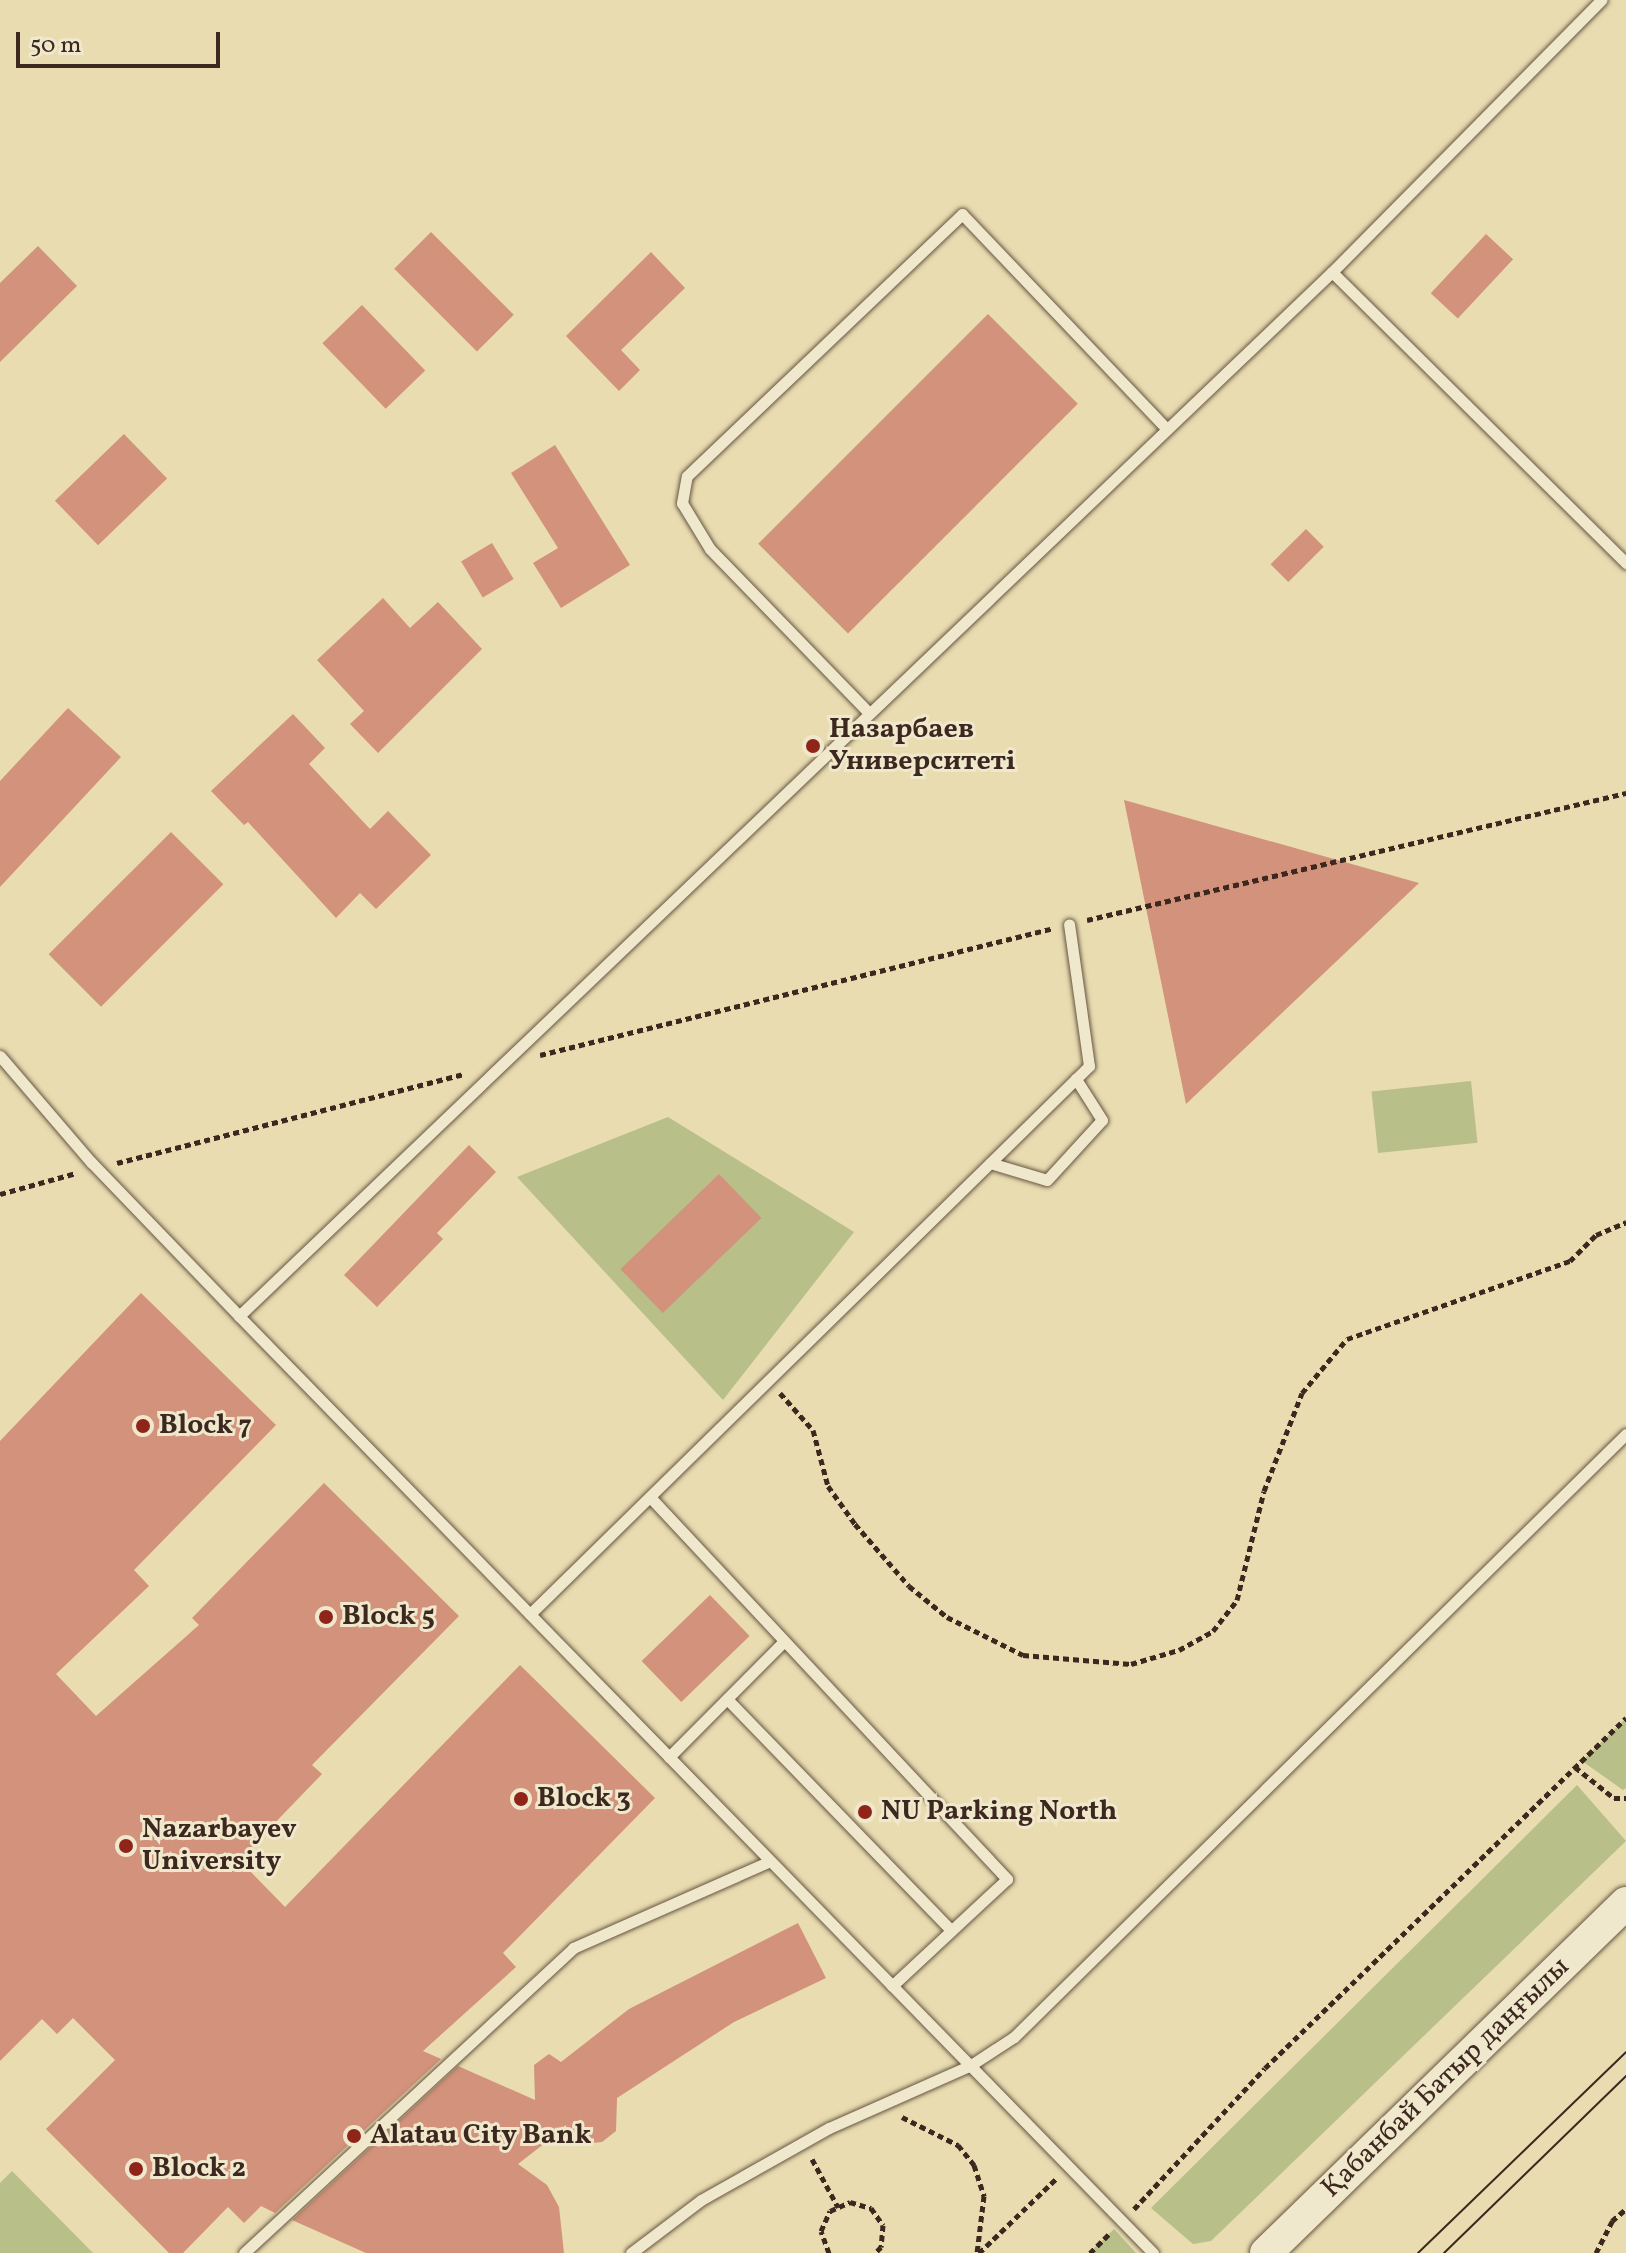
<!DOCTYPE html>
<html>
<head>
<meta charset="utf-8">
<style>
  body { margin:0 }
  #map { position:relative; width:1626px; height:2253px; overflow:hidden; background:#e8dcb0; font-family:Vollkorn,serif }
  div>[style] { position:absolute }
  .green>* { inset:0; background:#b9bf89; transform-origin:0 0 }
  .building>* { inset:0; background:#d2927b; transform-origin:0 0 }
  .path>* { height:5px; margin-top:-2.5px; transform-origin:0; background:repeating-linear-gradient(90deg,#3d281f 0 6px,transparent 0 10px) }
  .roads { filter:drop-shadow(0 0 2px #685543) drop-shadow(0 0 2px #685543) }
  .service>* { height:11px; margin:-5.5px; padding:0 5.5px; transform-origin:5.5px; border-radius:5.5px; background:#f0e8cc }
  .secondary>* { height:32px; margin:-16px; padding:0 16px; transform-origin:16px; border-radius:16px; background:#f0e8cc }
  .tram>* { height:2px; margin:-1px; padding:0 1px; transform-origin:1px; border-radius:1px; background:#3d281f }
  .dots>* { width:22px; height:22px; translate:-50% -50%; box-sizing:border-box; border:4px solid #f0e8cc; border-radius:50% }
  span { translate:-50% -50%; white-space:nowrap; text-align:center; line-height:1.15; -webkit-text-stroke:6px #f0e8cc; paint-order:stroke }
  .poi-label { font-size:28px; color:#3d281f; font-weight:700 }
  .left { translate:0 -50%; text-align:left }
  .street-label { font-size:28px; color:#3d281f }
  .scale { position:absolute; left:16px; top:32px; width:204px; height:36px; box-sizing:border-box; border:4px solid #3d281f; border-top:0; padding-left:10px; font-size:24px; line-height:28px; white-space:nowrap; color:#3d281f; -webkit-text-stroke:6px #f0e8cc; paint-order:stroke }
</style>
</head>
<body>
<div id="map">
  <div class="green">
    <div style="left:1471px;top:1081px;width:62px;height:100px;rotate:84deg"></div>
    <div style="clip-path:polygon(668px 1117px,854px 1232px,723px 1400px,517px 1177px)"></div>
    <div style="clip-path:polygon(1626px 1718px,1626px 1788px,1623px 1790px,1582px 1761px)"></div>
    <div style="clip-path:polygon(1577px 1785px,1626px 1841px,1211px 2241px,1193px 2244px,1151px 2208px)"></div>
    <div style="clip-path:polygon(12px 2171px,93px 2253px,0 2253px,0 2183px)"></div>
    <div style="clip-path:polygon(1114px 2229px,1136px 2253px,1089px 2253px)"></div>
  </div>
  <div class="building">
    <div style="left:431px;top:232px;width:117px;height:52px;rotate:45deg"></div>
    <div style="left:1486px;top:234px;width:37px;height:81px;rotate:43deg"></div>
    <div style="clip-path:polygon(38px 246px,77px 286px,0 362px,0 283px)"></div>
    <div style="clip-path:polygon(651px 252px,685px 288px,621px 350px,640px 370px,619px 391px,566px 336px)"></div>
    <div style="left:362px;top:305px;width:91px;height:55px;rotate:46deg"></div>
    <div style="left:988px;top:314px;width:127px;height:325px;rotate:45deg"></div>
    <div style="left:124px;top:434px;width:62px;height:96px;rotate:46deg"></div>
    <div style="clip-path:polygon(555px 445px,630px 565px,561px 608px,533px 563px,558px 548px,511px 473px)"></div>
    <div style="left:1306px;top:529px;width:25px;height:50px;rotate:45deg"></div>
    <div style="left:492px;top:543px;width:42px;height:36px;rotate:59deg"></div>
    <div style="clip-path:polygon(383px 598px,410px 628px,438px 602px,482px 649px,378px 753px,350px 724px,364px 711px,317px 660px)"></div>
    <div style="clip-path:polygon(68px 708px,121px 757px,0 887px,0 781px)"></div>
    <div style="clip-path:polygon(293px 714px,325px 748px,309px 764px,370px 829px,388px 811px,431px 855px,376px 909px,360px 893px,336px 918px,248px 822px,244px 825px,211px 791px)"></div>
    <div style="clip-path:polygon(1124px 800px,1419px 883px,1186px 1104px)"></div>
    <div style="left:171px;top:832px;width:74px;height:173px;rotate:45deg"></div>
    <div style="clip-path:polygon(469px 1145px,496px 1172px,437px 1233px,443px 1239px,377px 1307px,344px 1275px)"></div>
    <div style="left:719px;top:1174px;width:61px;height:137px;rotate:46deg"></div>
    <div style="clip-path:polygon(141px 1293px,276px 1425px,134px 1570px,149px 1586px,56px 1674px,96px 1716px,199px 1625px,192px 1618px,324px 1483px,459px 1616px,312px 1765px,322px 1774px,239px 1860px,285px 1907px,520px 1665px,655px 1798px,503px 1953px,516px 1967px,423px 2051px,441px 2059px,275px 2213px,261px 2206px,244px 2223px,228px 2207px,183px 2253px,169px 2253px,46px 2129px,115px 2060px,73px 2018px,57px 2034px,42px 2019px,0 2061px,0 1441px)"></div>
    <div style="left:710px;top:1595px;width:57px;height:95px;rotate:46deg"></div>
    <div style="clip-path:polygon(798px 1923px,826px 1978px,734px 2022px,617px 2098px,616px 2131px,602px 2142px,581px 2144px,563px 2129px,518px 2164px,547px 2185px,559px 2207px,564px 2253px,366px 2253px,292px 2220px,458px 2066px,535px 2100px,534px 2065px,549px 2054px,561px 2062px,629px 2009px)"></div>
  </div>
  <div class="path">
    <div style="left:1087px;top:920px;width:554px;rotate:-13.26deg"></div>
    <div style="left:540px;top:1055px;width:529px;rotate:-13.88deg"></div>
    <div style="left:117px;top:1163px;width:358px;rotate:-14.4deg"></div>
    <div style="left:0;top:1194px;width:79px;rotate:-15.4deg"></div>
    <div style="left:780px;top:1393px;width:50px;rotate:48.3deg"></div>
    <div style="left:813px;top:1430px;width:58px;rotate:75deg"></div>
    <div style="left:828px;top:1486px;width:47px;rotate:54.6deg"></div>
    <div style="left:855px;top:1524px;width:82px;rotate:48.9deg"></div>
    <div style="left:909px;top:1586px;width:49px;rotate:39.2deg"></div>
    <div style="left:947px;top:1617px;width:85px;rotate:26.6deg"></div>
    <div style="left:1023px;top:1655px;width:108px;rotate:4.8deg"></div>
    <div style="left:1131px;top:1664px;width:50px;rotate:-16.3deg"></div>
    <div style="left:1179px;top:1650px;width:39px;rotate:-29deg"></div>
    <div style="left:1213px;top:1631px;width:39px;rotate:-52deg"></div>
    <div style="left:1237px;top:1600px;width:112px;rotate:-76.1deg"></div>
    <div style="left:1264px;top:1491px;width:105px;rotate:-68.8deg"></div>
    <div style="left:1302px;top:1393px;width:70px;rotate:-50.2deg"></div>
    <div style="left:1347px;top:1339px;width:236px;rotate:-19.3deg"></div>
    <div style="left:1570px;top:1261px;width:37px;rotate:-45deg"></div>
    <div style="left:1596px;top:1235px;width:33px;rotate:-23deg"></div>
    <div style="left:1575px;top:1767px;width:50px;rotate:38.5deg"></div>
    <div style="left:1614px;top:1798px;width:12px"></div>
    <div style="left:902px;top:2117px;width:63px;rotate:26.6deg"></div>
    <div style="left:958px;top:2145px;width:26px;rotate:51deg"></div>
    <div style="left:974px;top:2165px;width:33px;rotate:72deg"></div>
    <div style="left:984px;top:2196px;width:57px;rotate:97deg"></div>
    <div style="left:812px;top:2159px;width:55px;rotate:61.6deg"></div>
    <div style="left:1134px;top:2209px;width:192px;rotate:-47.1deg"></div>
    <div style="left:1265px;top:2068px;width:503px;rotate:-44.11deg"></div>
    <div style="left:829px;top:2253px;width:23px;rotate:-110deg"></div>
    <div style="left:821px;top:2231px;width:22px;rotate:-66deg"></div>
    <div style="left:830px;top:2211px;width:22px;rotate:-24deg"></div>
    <div style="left:850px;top:2202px;width:22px;rotate:16deg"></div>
    <div style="left:871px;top:2208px;width:21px;rotate:55deg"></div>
    <div style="left:883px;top:2225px;width:22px;rotate:95deg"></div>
    <div style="left:881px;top:2247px;width:8px;rotate:135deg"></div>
    <div style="left:979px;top:2253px;width:107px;rotate:-43.9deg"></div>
    <div style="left:1090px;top:2253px;width:28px;rotate:-45deg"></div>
    <div style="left:1596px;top:2253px;width:36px;rotate:-63deg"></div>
    <div style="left:1612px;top:2221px;width:18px;rotate:-41deg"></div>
  </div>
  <div class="roads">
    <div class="service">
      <div style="left:1332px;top:272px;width:414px;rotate:44.7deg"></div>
      <div style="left:869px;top:713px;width:228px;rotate:-134.1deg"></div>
      <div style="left:710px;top:549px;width:54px;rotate:-121.3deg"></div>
      <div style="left:682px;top:503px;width:27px;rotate:-80deg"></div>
      <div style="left:687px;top:476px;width:380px;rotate:-43.6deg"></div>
      <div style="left:962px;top:214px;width:297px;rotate:46.4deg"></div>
      <div style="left:0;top:1056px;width:140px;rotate:49.4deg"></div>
      <div style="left:91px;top:1162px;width:214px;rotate:46.1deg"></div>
      <div style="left:239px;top:1316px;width:1309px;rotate:45.71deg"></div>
      <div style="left:990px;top:1163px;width:59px;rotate:16.6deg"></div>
      <div style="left:1047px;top:1180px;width:81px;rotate:-47.5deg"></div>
      <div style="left:1102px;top:1120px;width:49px;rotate:-122.4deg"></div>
      <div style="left:239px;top:1316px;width:1511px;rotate:-43.69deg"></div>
      <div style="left:1332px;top:272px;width:383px;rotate:-45.3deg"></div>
      <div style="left:650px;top:1497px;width:523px;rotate:46.94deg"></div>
      <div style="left:1007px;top:1879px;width:157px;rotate:137.1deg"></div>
      <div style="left:530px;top:1614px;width:783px;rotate:-44.43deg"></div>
      <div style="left:1089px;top:1066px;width:143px;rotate:-98deg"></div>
      <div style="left:727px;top:1699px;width:322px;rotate:45.9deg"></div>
      <div style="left:669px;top:1757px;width:163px;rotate:-45.2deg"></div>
      <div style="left:244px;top:2253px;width:449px;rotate:-42.8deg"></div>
      <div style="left:573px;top:1948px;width:215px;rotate:-23.8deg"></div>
      <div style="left:631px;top:2253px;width:88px;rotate:-37.1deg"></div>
      <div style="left:701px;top:2200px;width:147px;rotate:-29.4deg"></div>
      <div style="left:829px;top:2128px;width:155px;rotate:-23.9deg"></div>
      <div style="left:971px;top:2065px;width:51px;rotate:-33.1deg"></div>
      <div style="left:1014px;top:2037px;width:859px;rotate:-44.58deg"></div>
    </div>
    <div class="secondary">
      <div style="left:1266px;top:2253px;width:502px;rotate:-44.19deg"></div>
    </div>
  </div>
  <div class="tram">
    <div style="left:1418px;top:2253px;width:289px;rotate:-44deg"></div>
    <div style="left:1444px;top:2253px;width:254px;rotate:-44.2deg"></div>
  </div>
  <div class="dots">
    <div style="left:813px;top:746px;background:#8f2418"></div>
    <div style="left:143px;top:1426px;background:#8f2418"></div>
    <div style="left:326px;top:1617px;background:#8f2418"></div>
    <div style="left:521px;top:1799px;background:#8f2418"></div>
    <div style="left:865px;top:1812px;background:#8f2418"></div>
    <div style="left:126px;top:1846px;background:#8f2418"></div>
    <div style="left:354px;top:2136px;background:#8f2418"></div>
    <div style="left:136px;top:2169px;background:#8f2418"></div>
  </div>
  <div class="poi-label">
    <span class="left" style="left:829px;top:746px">Назарбаев<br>Университеті</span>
    <span class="left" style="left:159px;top:1426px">Block 7</span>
    <span class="left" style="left:342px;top:1617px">Block 5</span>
    <span class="left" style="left:537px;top:1799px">Block 3</span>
    <span class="left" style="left:881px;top:1812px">NU Parking North</span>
    <span class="left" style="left:142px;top:1846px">Nazarbayev<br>University</span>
    <span class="left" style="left:370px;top:2136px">Alatau City Bank</span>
    <span class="left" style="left:152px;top:2169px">Block 2</span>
  </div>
  <div class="street-label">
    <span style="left:1446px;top:2078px;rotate:-44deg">Қабанбай Батыр даңғылы</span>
  </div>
  <div class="scale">50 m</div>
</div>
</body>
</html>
